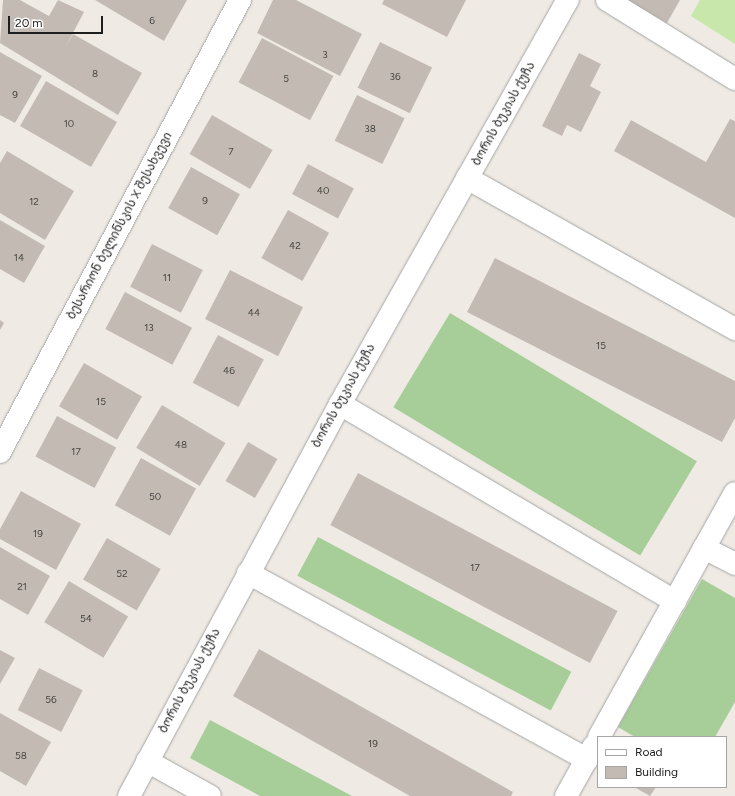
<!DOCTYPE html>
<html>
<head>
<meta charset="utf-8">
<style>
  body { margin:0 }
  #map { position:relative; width:735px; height:796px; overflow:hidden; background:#efebe4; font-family:Figtree,"Noto Sans Georgian",sans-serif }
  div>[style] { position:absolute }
  .grass>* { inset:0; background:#c7e8aa }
  .forest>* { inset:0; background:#a7cd99; transform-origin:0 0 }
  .building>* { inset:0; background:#c3bbb3; transform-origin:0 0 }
  .roads { filter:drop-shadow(0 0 1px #a5a5a5) drop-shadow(0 0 1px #a5a5a5) }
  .minor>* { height:22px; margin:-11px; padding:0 11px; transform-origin:11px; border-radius:11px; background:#fff }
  span { translate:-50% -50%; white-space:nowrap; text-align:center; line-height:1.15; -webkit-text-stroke:3px #fff; paint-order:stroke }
  .number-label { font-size:10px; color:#474543 }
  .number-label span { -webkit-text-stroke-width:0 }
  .street-label { font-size:12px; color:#1e1e1e }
  .legend { position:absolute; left:597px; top:736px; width:130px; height:52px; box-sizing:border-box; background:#fff; border:1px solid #a5a5a5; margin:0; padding:5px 7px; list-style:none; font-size:12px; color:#1e1e1e }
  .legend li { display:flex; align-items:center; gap:8px; height:20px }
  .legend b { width:20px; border:1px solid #a5a5a5 }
  .scale { position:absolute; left:8px; top:16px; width:95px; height:18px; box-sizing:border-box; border:2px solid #1e1e1e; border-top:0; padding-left:5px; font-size:12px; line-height:14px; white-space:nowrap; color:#1e1e1e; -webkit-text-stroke:3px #fff; paint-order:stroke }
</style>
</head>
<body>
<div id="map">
  <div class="grass">
    <div style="clip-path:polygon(700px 0,735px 0,735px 44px,691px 16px)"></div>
  </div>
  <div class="forest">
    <div style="left:450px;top:313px;width:288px;height:110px;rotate:31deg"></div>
    <div style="left:318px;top:537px;width:287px;height:44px;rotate:28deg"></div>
    <div style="clip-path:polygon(702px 579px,735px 598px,735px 702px,715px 737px,635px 737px,618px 727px)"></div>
    <div style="clip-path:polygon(210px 720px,352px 796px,260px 796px,190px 758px)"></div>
  </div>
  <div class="building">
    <div style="clip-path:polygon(3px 0,20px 0,49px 16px,58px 0,84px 12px,66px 46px,73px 34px,142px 73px,118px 115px,0 43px)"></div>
    <div style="clip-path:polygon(95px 0,187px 0,164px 41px)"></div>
    <div style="clip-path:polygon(273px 0,296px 0,362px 34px,340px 76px,257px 33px)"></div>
    <div style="clip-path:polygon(384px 0,466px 0,447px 37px,382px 4px)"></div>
    <div style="clip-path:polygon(627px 0,680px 0,667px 23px)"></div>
    <div style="left:262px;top:38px;width:81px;height:50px;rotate:28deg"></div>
    <div style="left:380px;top:42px;width:58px;height:51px;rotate:26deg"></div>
    <div style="clip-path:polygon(0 52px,42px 76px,15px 123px,0 115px)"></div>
    <div style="clip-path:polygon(579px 53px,601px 64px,590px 86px,601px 92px,581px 132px,567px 125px,562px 136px,542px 126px)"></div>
    <div style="left:46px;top:81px;width:82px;height:52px;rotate:30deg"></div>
    <div style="left:357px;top:95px;width:53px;height:51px;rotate:26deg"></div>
    <div style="left:212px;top:115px;width:70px;height:45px;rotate:30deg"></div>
    <div style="clip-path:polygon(730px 119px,735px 121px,735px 218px,614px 151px,631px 120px,706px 162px)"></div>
    <div style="clip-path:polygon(7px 151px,74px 191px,45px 240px,0 213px,0 163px)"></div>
    <div style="left:308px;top:164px;width:52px;height:34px;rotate:28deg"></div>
    <div style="left:191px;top:167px;width:56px;height:47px;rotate:29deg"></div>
    <div style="left:288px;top:210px;width:47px;height:55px;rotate:29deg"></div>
    <div style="clip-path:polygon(0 220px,45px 246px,24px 283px,0 269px)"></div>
    <div style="left:152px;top:244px;width:57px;height:48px;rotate:27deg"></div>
    <div style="clip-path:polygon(495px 258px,735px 381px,735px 418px,722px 442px,467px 312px)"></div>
    <div style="left:230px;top:270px;width:82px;height:55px;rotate:27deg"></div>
    <div style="left:125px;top:292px;width:76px;height:42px;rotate:28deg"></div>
    <div style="clip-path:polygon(0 320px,4px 323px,0 330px)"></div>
    <div style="left:218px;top:335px;width:52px;height:54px;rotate:28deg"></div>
    <div style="left:84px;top:363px;width:67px;height:50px;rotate:30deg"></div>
    <div style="left:162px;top:405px;width:74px;height:50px;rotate:31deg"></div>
    <div style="left:57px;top:416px;width:67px;height:46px;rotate:28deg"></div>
    <div style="left:248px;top:442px;width:34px;height:45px;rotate:30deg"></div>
    <div style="left:141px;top:458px;width:63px;height:54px;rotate:29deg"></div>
    <div style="left:358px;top:473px;width:294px;height:59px;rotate:28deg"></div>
    <div style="clip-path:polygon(21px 491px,81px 524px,56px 570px,0 539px,0 529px)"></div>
    <div style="left:107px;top:538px;width:62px;height:48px;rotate:30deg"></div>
    <div style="clip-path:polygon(0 547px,50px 576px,28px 615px,0 599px)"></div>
    <div style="left:69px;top:581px;width:69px;height:48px;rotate:31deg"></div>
    <div style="clip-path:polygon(259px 649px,513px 792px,511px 796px,410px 796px,233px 696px)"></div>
    <div style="clip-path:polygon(0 650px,15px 658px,0 684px)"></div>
    <div style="left:39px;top:668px;width:49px;height:47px;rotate:27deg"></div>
    <div style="clip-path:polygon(0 713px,51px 742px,26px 786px,0 771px)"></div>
    <div style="clip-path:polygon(634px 787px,656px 787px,650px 796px)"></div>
  </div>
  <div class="roads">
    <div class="minor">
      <div style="left:607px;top:0;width:150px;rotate:31.7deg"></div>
      <div style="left:467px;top:178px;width:308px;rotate:29.4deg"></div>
      <div style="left:340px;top:404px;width:389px;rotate:30.5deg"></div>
      <div style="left:0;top:452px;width:512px;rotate:-62.03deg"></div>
      <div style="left:704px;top:548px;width:35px;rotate:27deg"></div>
      <div style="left:248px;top:573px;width:387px;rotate:28.8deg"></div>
      <div style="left:599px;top:737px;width:279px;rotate:-60.9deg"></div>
      <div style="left:147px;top:761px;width:72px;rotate:29.1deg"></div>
      <div style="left:129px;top:796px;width:445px;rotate:-61.7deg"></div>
      <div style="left:340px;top:404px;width:464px;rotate:-60.6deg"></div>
      <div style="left:566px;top:796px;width:57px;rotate:-60.8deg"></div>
    </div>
  </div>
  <div class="number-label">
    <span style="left:152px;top:21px">6</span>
    <span style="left:325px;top:55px">3</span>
    <span style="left:95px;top:74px">8</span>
    <span style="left:395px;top:77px">36</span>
    <span style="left:286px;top:79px">5</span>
    <span style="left:15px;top:95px">9</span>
    <span style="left:69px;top:124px">10</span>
    <span style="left:370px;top:129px">38</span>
    <span style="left:231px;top:152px">7</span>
    <span style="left:323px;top:191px">40</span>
    <span style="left:205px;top:201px">9</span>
    <span style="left:34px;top:202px">12</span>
    <span style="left:295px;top:246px">42</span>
    <span style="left:19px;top:258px">14</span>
    <span style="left:167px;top:278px">11</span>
    <span style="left:254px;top:313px">44</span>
    <span style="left:149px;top:328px">13</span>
    <span style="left:601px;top:346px">15</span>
    <span style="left:229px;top:371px">46</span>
    <span style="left:101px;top:402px">15</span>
    <span style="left:181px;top:445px">48</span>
    <span style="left:76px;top:452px">17</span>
    <span style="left:155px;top:497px">50</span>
    <span style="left:38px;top:534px">19</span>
    <span style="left:475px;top:568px">17</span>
    <span style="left:122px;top:574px">52</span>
    <span style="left:22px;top:587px">21</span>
    <span style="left:86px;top:619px">54</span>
    <span style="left:51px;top:700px">56</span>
    <span style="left:373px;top:744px">19</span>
    <span style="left:21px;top:756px">58</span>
  </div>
  <div class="street-label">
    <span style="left:504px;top:114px;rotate:-61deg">ბორის ბუკიას ქუჩა</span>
    <span style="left:120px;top:226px;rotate:-62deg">ბესარიონ ბელინსკის X შესახვევი</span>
    <span style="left:344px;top:396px;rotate:-61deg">ბორის ბუკიას ქუჩა</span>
    <span style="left:190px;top:681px;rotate:-62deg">ბორის ბუკიას ქუჩა</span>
  </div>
  <ul class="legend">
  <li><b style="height:5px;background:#fff"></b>Road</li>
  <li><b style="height:11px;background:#c3bbb3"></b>Building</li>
  </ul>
  <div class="scale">20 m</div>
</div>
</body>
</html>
